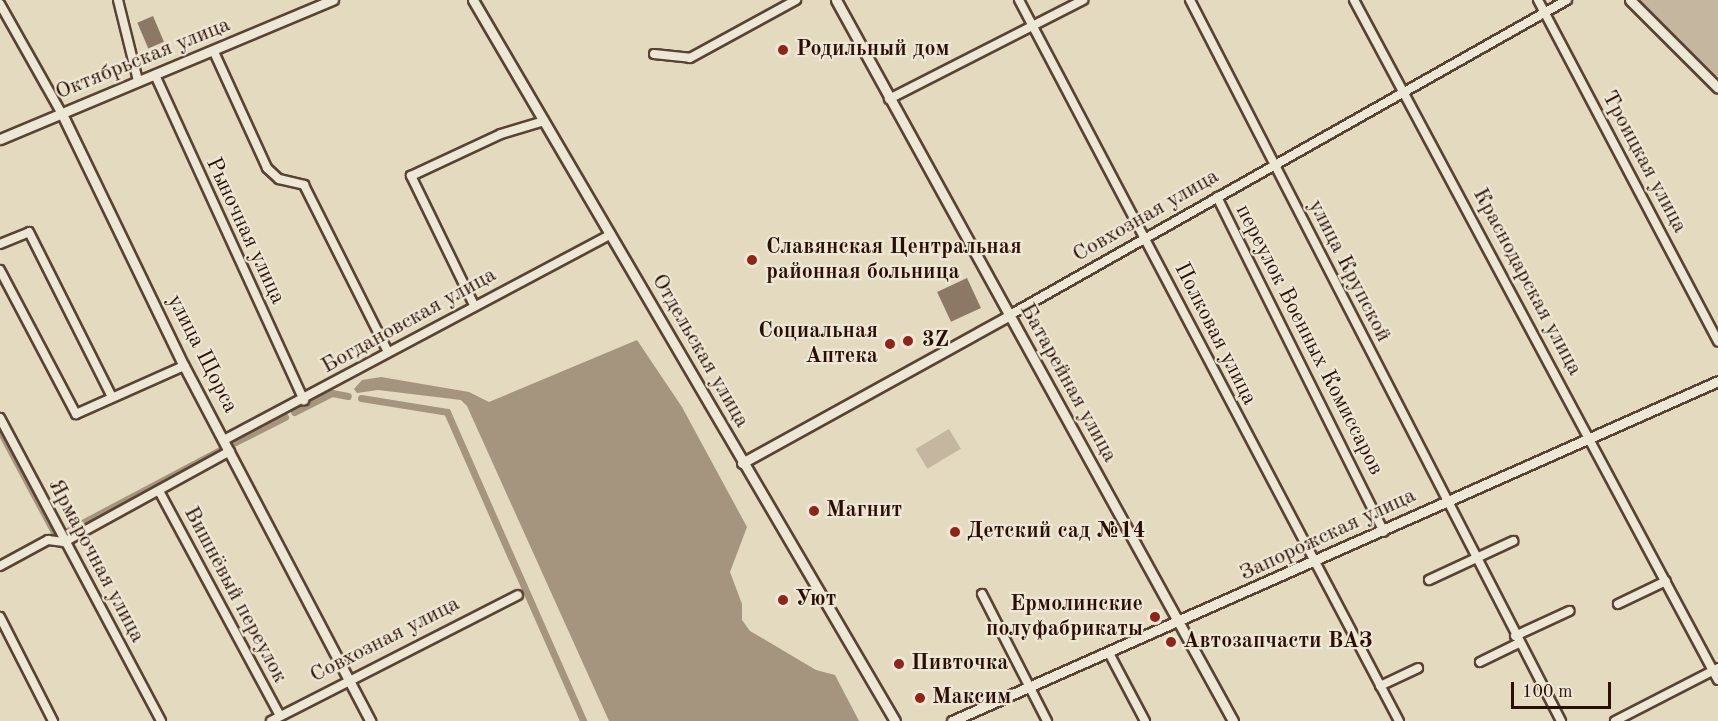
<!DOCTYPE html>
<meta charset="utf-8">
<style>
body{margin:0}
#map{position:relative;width:1718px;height:721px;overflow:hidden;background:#e4dabf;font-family:"Old Standard TT",serif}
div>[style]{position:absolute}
.green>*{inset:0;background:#c5b79f;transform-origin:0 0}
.water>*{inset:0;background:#a5957f}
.canal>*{height:7px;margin:-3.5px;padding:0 3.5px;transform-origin:3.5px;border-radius:3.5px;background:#a5957f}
.building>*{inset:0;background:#8c7965;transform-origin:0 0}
.roads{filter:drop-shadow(2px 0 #5a4233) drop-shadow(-2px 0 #5a4233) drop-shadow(0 2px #5a4233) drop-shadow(0 -2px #5a4233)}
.minor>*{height:8px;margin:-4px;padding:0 4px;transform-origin:4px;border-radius:4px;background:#ede7d5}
.tertiary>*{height:9px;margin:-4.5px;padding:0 4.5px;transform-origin:4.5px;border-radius:4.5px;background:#ede7d5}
.dots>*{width:16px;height:16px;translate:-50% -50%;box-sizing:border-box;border:3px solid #ede7d5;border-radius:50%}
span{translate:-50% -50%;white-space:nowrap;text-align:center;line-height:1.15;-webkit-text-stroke:4.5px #ede7d5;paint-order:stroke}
.poi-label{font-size:22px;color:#2c0f04;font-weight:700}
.left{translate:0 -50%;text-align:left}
.right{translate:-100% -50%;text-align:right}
.street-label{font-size:22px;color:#2c0f04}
.scale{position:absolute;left:1511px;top:682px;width:100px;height:27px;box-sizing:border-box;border:3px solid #2c0f04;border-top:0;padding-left:8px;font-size:18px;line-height:21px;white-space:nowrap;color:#2c0f04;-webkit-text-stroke:4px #ede7d5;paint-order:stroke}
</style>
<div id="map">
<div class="green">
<i style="clip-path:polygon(1639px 0,1718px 0,1718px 77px,1640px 1px)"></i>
<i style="left:949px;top:429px;width:23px;height:39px;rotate:59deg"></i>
</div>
<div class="water">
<i style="clip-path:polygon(637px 340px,682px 407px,747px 527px,730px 572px,742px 604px,742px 620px,750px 631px,816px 670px,835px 675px,859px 721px,609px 721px,467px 406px,461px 400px,378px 390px,357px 393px,354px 389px,362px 380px,381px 377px,469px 392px,489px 402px)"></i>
</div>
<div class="canal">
<i style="left:361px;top:398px;width:87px;rotate:9.2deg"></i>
<i style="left:447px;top:412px;width:338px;rotate:66.2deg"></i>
<i style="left:294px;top:412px;width:42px;rotate:-26.6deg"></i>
<i style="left:332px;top:393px;width:16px;rotate:11deg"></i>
<i style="left:0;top:431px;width:117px;rotate:61.9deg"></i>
<i style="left:235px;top:442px;width:56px;rotate:-26.6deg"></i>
<i style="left:67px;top:531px;width:173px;rotate:-27.9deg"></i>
</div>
<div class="building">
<i style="left:153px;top:16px;width:28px;height:17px;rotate:67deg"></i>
<i style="left:967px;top:278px;width:33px;height:33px;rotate:65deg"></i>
</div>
<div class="roads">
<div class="minor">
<i style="left:118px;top:0;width:83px;rotate:76.1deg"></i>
<i style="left:1019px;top:0;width:815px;rotate:62.21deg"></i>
<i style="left:1190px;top:0;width:811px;rotate:62.77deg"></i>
<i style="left:1354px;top:0;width:771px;rotate:61.84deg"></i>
<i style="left:1538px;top:0;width:386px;rotate:62.2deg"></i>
<i style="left:0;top:4px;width:126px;rotate:60.6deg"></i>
<i style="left:214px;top:52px;width:128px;rotate:65.4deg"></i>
<i style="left:267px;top:168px;width:16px;rotate:43deg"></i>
<i style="left:279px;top:179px;width:26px;rotate:13deg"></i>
<i style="left:304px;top:185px;width:185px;rotate:63.3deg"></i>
<i style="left:654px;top:54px;width:36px;rotate:6deg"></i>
<i style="left:690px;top:58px;width:121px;rotate:-28.7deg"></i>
<i style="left:155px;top:75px;width:358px;rotate:65.4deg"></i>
<i style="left:889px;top:99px;width:218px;rotate:-27deg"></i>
<i style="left:1217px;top:197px;width:374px;rotate:63.5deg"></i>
<i style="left:0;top:244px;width:31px;rotate:-22deg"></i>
<i style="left:29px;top:232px;width:185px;rotate:63.3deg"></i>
<i style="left:0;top:270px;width:163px;rotate:62.2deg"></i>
<i style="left:76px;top:414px;width:118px;rotate:-24deg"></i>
<i style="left:474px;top:305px;width:144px;rotate:-116deg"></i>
<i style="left:411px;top:176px;width:99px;rotate:-25deg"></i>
<i style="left:501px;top:134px;width:45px;rotate:-16.8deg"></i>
<i style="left:1008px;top:316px;width:642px;rotate:-29.48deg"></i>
<i style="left:0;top:418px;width:343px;rotate:62deg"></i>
<i style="left:224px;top:440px;width:438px;rotate:-28deg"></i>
<i style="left:159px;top:491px;width:255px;rotate:61.7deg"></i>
<i style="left:0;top:566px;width:55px;rotate:-28.4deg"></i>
<i style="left:48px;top:540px;width:16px;rotate:7deg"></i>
<i style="left:64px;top:542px;width:189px;rotate:-28.7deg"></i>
<i style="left:1429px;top:580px;width:93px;rotate:-24.9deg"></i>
<i style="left:982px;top:594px;width:143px;rotate:62.9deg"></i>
<i style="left:1618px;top:604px;width:53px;rotate:-25.6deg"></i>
<i style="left:0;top:617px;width:117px;rotate:63deg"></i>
<i style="left:1515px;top:636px;width:60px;rotate:-24.8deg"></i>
<i style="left:1109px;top:653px;width:77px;rotate:62.1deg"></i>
<i style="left:1480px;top:662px;width:43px;rotate:-26deg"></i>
<i style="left:1380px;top:686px;width:42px;rotate:-25.3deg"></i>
<i style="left:271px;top:721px;width:277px;rotate:-27deg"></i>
<i style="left:1615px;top:721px;width:116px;rotate:-27.2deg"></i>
</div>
<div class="tertiary">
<i style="left:473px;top:0;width:835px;rotate:59.66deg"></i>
<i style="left:836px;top:0;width:823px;rotate:61.16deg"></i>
<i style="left:1630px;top:0;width:124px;rotate:45deg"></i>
<i style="left:62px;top:114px;width:280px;rotate:64.2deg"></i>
<i style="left:184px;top:366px;width:401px;rotate:62.3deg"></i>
<i style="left:0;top:139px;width:361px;rotate:-22.7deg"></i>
<i style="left:742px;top:463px;width:304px;rotate:-28.9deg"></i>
<i style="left:952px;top:721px;width:838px;rotate:-23.93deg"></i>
</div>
</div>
<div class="dots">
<i style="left:783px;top:50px;background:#8f2418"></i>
<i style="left:752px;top:260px;background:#8f2418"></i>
<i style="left:908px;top:341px;background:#8f2418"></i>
<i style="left:890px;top:344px;background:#8f2418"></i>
<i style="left:814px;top:511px;background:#8f2418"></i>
<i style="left:955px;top:532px;background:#8f2418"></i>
<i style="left:783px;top:600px;background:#8f2418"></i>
<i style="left:1155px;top:617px;background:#8f2418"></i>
<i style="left:1171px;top:642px;background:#8f2418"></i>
<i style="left:899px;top:664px;background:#8f2418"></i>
<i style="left:920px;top:698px;background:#8f2418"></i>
</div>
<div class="poi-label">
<span class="left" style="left:796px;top:50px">Родильный дом</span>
<span class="left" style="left:766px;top:260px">Славянская Центральная<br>районная больница</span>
<span class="right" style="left:878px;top:344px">Социальная<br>Аптека</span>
<span class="left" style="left:922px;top:341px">3Z</span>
<span class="left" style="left:826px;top:511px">Магнит</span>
<span class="left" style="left:967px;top:532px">Детский сад №14</span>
<span class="left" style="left:795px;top:600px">Уют</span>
<span class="right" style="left:1143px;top:617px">Ермолинские<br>полуфабрикаты</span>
<span class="left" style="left:1183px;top:642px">Автозапчасти ВАЗ</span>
<span class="left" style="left:911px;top:664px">Пивточка</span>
<span class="left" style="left:932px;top:698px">Максим</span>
</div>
<div class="street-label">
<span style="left:143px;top:59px;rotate:-22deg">Октябрьская улица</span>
<span style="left:1644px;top:162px;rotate:62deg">Троицкая улица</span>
<span style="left:1146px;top:216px;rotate:-30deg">Совхозная улица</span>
<span style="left:245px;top:231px;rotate:65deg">Рыночная улица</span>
<span style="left:1349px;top:271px;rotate:63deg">улица Крупской</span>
<span style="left:1527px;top:282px;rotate:62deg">Краснодарская улица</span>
<span style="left:409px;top:321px;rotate:-29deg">Богдановская улица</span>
<span style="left:1215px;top:334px;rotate:63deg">Полковая улица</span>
<span style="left:1309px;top:340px;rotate:63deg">переулок Военных Комиссаров</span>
<span style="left:700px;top:351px;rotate:60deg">Отдельская улица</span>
<span style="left:202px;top:354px;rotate:63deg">улица Щорса</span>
<span style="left:1068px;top:383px;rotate:61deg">Батарейная улица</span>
<span style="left:1328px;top:535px;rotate:-25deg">Запорожская улица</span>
<span style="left:96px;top:561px;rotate:62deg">Ярмарочная улица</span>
<span style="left:235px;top:595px;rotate:62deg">Вишнёвый переулок</span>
<span style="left:385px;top:640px;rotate:-27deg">Совхозная улица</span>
</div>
<div class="scale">100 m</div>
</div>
